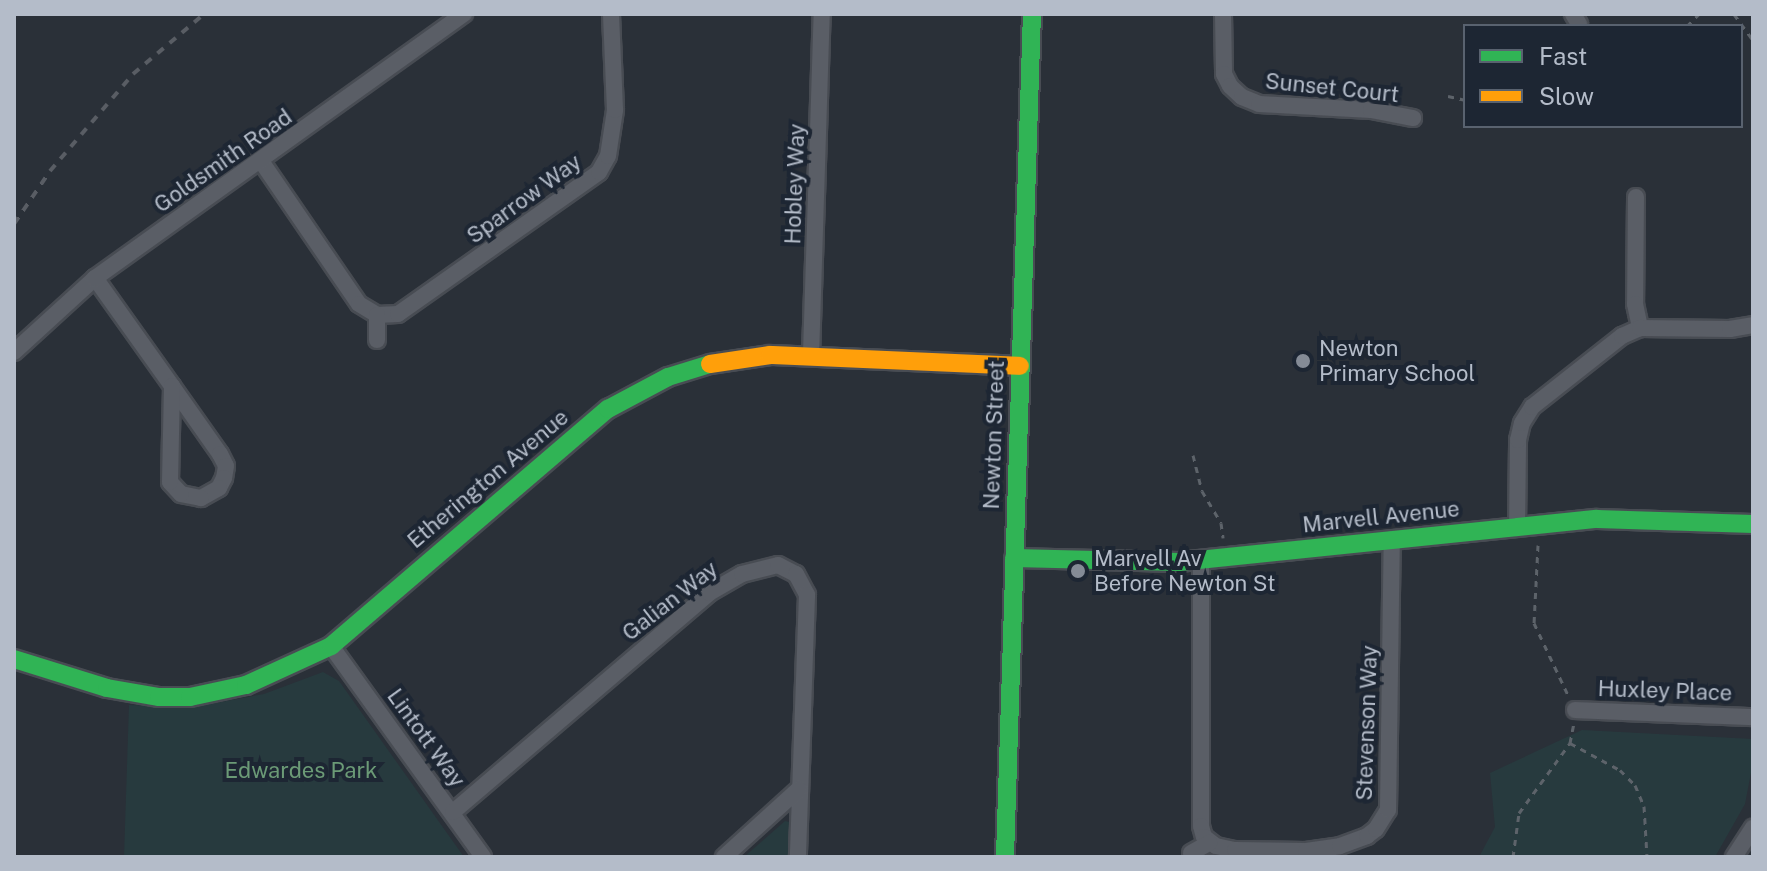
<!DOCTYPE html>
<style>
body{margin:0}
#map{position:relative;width:1767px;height:871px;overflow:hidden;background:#2a3038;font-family:"Public Sans",sans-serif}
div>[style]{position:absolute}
.green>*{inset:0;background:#273a3e}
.path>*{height:3px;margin-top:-1.5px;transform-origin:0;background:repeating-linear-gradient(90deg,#5d636a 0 6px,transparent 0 12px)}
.roads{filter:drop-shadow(2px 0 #484c53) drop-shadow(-2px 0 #484c53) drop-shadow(0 2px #484c53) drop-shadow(0 -2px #484c53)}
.street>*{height:16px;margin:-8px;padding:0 8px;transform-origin:8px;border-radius:8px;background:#5a5e66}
.fast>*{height:18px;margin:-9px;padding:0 9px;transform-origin:9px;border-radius:9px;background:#30b455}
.slow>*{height:18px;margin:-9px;padding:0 9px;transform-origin:9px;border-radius:9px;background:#ff9f0a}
.rail>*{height:4px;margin-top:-2px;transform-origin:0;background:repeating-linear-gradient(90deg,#595d64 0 8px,transparent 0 16px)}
.dots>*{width:22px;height:22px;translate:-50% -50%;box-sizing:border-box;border:4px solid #1d2633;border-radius:50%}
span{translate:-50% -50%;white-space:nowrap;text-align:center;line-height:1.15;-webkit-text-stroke:8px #1d2633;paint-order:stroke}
.street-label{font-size:22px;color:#b4bcc9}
.poi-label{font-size:22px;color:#b4bcc9}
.left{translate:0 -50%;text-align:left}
.park-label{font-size:22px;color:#6b9a76}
.frame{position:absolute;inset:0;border:16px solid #b4bcc9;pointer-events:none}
.legend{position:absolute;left:1463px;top:24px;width:280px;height:104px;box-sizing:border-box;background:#1d2633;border:2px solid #59626f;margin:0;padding:10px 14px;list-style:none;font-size:24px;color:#b4bcc9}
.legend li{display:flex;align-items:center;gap:16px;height:40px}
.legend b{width:40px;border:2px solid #59626f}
</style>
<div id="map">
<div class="green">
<i style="clip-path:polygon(323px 672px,339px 681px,464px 857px,124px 857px,129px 705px,194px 707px,264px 694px)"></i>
<i style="clip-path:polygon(1582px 730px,1753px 739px,1753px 762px,1745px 804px,1715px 857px,1479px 857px,1495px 827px,1490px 773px)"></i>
<i style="clip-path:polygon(785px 821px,794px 823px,792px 857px,744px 857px)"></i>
</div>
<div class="path">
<i style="left:1734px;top:14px;width:32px;rotate:54deg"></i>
<i style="left:1687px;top:26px;width:17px;rotate:-45deg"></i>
<i style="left:1448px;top:96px;width:17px;rotate:13deg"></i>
<i style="left:1193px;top:455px;width:37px;rotate:76deg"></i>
<i style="left:1202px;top:491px;width:37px;rotate:59deg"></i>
<i style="left:1221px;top:523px;width:15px;rotate:82deg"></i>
<i style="left:1538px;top:545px;width:78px;rotate:92.9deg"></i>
<i style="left:1534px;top:623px;width:82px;rotate:64.7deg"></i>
<i style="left:1570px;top:743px;width:57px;rotate:28.4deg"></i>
<i style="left:1620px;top:770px;width:21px;rotate:45deg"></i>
<i style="left:1635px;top:785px;width:23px;rotate:67deg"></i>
<i style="left:1644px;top:806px;width:51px;rotate:86.6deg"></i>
<i style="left:1513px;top:857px;width:44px;rotate:-82.2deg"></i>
<i style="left:1519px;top:813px;width:87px;rotate:-53.9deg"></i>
<i style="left:1570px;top:743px;width:20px;rotate:-79deg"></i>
</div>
<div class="roads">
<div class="street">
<i style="left:1223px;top:14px;width:60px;rotate:89deg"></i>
<i style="left:1224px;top:74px;width:13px;rotate:63deg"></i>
<i style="left:1230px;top:86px;width:16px;rotate:43deg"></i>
<i style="left:1242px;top:97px;width:18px;rotate:22deg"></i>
<i style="left:1259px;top:104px;width:112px;rotate:3.1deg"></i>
<i style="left:1371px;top:110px;width:43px;rotate:10.8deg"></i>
<i style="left:1573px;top:14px;width:12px;rotate:59deg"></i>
<i style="left:261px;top:161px;width:173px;rotate:55.6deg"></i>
<i style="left:359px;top:304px;width:21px;rotate:31deg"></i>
<i style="left:377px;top:315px;width:21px;rotate:-3deg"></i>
<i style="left:398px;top:314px;width:246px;rotate:-35.2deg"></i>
<i style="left:599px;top:172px;width:18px;rotate:-61deg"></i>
<i style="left:608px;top:156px;width:47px;rotate:-81.3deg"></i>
<i style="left:615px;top:110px;width:96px;rotate:-92.4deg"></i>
<i style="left:1636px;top:197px;width:107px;rotate:90.5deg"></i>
<i style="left:1635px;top:304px;width:25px;rotate:78deg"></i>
<i style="left:95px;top:278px;width:133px;rotate:54.5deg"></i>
<i style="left:172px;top:386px;width:83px;rotate:54.8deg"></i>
<i style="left:220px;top:454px;width:13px;rotate:63deg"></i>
<i style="left:226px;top:466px;width:12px;rotate:99deg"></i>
<i style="left:224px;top:478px;width:11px;rotate:117deg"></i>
<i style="left:219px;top:488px;width:21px;rotate:151deg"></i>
<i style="left:201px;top:498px;width:20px;rotate:-169deg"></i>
<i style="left:181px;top:494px;width:16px;rotate:-133deg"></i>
<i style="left:170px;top:482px;width:96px;rotate:-88.8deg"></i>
<i style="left:377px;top:340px;width:25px;rotate:-90deg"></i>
<i style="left:14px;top:352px;width:110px;rotate:-42.4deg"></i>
<i style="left:95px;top:278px;width:454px;rotate:-35.6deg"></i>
<i style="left:811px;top:355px;width:341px;rotate:-88.2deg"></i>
<i style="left:1517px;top:527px;width:87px;rotate:-89.3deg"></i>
<i style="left:1518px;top:440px;width:17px;rotate:-77deg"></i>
<i style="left:1522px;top:423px;width:19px;rotate:-58deg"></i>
<i style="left:1532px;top:407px;width:115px;rotate:-38.3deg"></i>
<i style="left:1622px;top:336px;width:20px;rotate:-24deg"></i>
<i style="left:1640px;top:328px;width:90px;rotate:0.6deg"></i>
<i style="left:1730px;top:329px;width:23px;rotate:-10deg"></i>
<i style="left:1201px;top:560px;width:266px;rotate:90deg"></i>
<i style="left:1201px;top:826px;width:11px;rotate:75deg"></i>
<i style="left:1204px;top:837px;width:15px;rotate:37deg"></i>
<i style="left:1216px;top:846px;width:19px;rotate:12deg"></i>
<i style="left:1235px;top:850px;width:71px;rotate:0.8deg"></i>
<i style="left:1306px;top:851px;width:34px;rotate:-8deg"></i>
<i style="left:1340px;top:846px;width:29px;rotate:-20deg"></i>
<i style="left:1367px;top:836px;width:11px;rotate:-38deg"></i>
<i style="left:1376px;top:829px;width:22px;rotate:-58deg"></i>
<i style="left:1388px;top:810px;width:271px;rotate:-89.2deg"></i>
<i style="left:331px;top:646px;width:260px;rotate:54.2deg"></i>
<i style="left:1575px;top:710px;width:178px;rotate:2.3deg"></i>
<i style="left:453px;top:812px;width:337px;rotate:-40.5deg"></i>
<i style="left:709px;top:593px;width:38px;rotate:-30deg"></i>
<i style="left:742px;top:574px;width:37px;rotate:-14deg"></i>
<i style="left:778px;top:565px;width:20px;rotate:27deg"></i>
<i style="left:796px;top:574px;width:24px;rotate:62deg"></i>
<i style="left:807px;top:595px;width:262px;rotate:92deg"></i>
<i style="left:1191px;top:853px;width:21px;rotate:-29deg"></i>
<i style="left:724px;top:857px;width:101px;rotate:-42.2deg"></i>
<i style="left:1734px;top:857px;width:35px;rotate:-57deg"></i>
</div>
<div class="fast">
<i style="left:1014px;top:558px;width:165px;rotate:1.4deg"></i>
<i style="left:1179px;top:562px;width:420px;rotate:-5.9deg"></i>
<i style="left:1597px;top:519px;width:156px;rotate:1.8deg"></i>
<i style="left:14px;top:659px;width:97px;rotate:17.3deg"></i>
<i style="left:107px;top:688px;width:53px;rotate:9.8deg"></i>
<i style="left:159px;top:697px;width:31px"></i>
<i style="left:190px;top:697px;width:57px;rotate:-12.1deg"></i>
<i style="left:246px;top:685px;width:94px;rotate:-24.6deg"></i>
<i style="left:331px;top:646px;width:365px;rotate:-40.6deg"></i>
<i style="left:608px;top:409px;width:68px;rotate:-28.1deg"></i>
<i style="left:668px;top:377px;width:44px;rotate:-17.2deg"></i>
<i style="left:1005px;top:857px;width:843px;rotate:-88.17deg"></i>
</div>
<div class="slow">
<i style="left:710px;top:364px;width:61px;rotate:-8.5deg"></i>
<i style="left:770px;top:355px;width:250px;rotate:2.5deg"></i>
</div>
</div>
<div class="rail">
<i style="left:14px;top:224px;width:64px;rotate:-55.8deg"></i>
<i style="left:50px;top:171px;width:128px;rotate:-49.4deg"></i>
<i style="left:133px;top:74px;width:93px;rotate:-40.2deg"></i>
</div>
<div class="dots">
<i style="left:1303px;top:361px;background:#848b96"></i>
<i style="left:1078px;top:571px;background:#848b96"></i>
</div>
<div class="street-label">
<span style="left:1332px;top:88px;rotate:6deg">Sunset Court</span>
<span style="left:223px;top:161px;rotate:-35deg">Goldsmith Road</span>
<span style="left:795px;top:184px;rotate:-88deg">Hobley Way</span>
<span style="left:524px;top:199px;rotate:-36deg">Sparrow Way</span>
<span style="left:994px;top:435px;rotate:-88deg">Newton Street</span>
<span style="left:488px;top:479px;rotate:-40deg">Etherington Avenue</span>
<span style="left:1381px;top:517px;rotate:-6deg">Marvell Avenue</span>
<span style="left:670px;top:601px;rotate:-38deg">Galian Way</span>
<span style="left:1665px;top:691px;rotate:2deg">Huxley Place</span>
<span style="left:1367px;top:723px;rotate:-88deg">Stevenson Way</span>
<span style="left:426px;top:738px;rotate:54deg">Lintott Way</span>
</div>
<div class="poi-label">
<span class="left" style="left:1319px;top:361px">Newton<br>Primary School</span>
<span class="left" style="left:1094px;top:571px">Marvell Av<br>Before Newton St</span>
</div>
<div class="park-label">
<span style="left:301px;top:771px">Edwardes Park</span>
</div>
<div class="frame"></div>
<ul class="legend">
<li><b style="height:10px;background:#30b455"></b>Fast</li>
<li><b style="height:10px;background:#ff9f0a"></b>Slow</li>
</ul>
</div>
